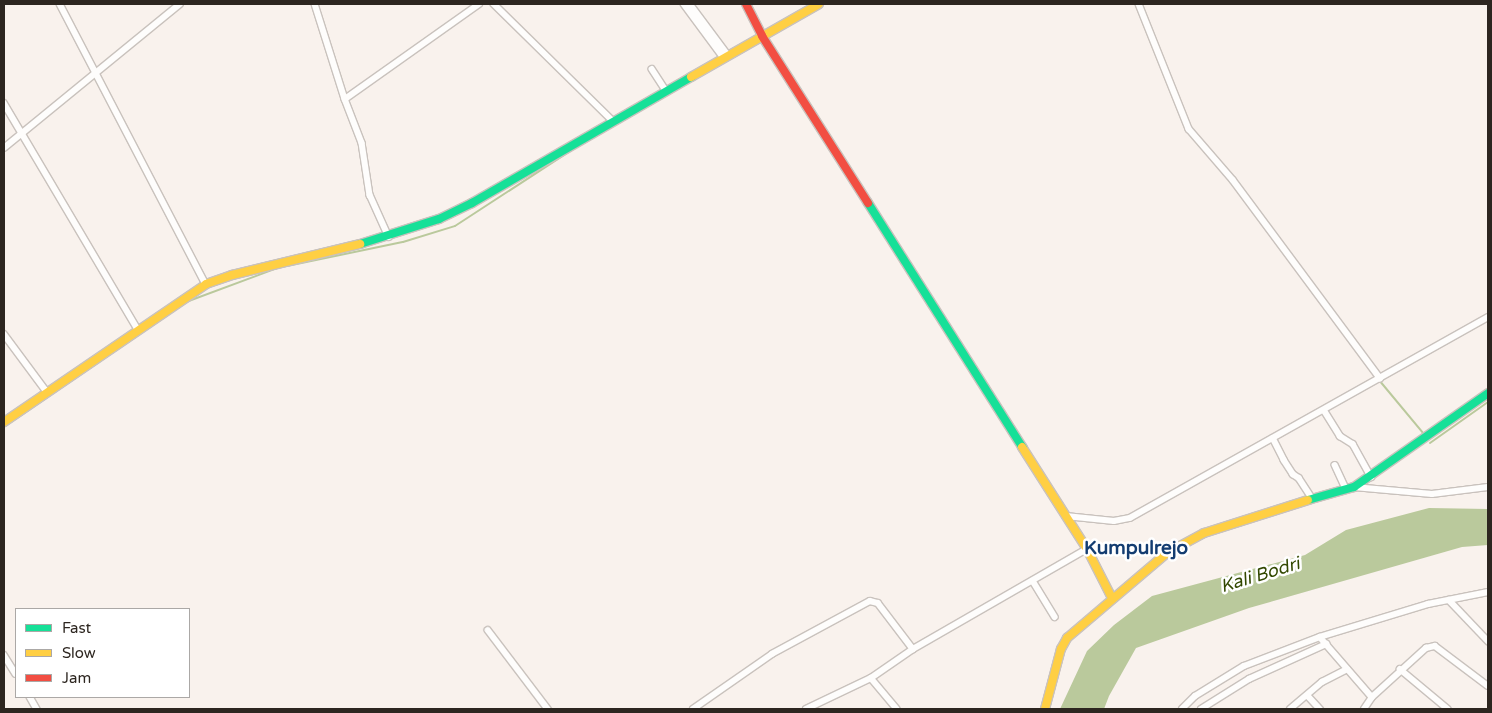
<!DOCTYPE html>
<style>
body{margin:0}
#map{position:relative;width:1492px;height:713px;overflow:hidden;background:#f9f2ed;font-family:"Varela Round",sans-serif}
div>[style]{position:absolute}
.water>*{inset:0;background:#bac99c}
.stream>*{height:2px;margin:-1px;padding:0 1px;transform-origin:1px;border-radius:1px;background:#bac99c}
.roads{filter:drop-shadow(1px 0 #c9c2bd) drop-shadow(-1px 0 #c9c2bd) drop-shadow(0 1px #c9c2bd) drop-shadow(0 -1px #c9c2bd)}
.street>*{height:5.5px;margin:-2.75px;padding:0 2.75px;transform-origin:2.75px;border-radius:2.75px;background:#fefdfc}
.fast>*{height:8px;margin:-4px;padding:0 4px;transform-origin:4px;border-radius:4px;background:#16e098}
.slow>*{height:8px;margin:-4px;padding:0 4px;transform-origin:4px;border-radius:4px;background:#ffcf43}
.jam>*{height:8px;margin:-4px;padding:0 4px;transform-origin:4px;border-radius:4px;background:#f24e42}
span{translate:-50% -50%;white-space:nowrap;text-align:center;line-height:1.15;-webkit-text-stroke:5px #fff;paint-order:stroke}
.water-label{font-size:18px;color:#324800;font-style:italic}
.quarter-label{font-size:19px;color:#143d71;font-weight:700}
.frame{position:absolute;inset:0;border:5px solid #2d2620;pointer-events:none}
.legend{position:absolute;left:15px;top:608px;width:175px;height:90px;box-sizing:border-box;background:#fff;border:1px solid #aba8a6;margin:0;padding:6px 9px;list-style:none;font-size:15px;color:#2d2620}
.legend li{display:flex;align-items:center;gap:10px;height:25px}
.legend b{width:25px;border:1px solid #aba8a6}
</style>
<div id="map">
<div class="water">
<i style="clip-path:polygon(1429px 508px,1488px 509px,1488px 545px,1462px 547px,1249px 608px,1136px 648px,1109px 696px,1104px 709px,1060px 709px,1087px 651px,1114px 625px,1152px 596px,1305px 555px,1346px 530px)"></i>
</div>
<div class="stream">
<i style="left:1136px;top:4px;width:17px;rotate:69deg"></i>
<i style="left:287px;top:266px;width:118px;rotate:-11.7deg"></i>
<i style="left:403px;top:242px;width:54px;rotate:-17.1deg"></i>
<i style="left:455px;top:226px;width:145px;rotate:-33.1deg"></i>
<i style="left:186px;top:302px;width:100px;rotate:-20.4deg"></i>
<i style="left:1379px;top:380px;width:70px;rotate:50.2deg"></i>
<i style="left:4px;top:427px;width:200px;rotate:-34.4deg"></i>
<i style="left:1430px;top:443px;width:71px;rotate:-35.3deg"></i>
</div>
<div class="roads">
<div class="street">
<i style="left:60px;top:4px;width:316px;rotate:62.5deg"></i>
<i style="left:315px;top:4px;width:100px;rotate:72.5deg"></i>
<i style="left:345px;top:99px;width:47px;rotate:68.9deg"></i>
<i style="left:362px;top:143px;width:53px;rotate:81.3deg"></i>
<i style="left:370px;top:195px;width:46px;rotate:65.7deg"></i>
<i style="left:494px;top:4px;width:167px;rotate:44.5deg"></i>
<i style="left:684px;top:4px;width:67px;rotate:53.5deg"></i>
<i style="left:690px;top:4px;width:64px;rotate:53.3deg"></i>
<i style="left:1139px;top:4px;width:135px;rotate:68.2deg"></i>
<i style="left:1189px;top:129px;width:67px;rotate:49.2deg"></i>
<i style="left:1233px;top:180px;width:247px;rotate:53.4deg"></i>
<i style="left:652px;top:69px;width:27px;rotate:57deg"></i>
<i style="left:345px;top:99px;width:164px;rotate:-35.3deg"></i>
<i style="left:4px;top:103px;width:264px;rotate:59.4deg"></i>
<i style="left:4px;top:148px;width:227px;rotate:-39.3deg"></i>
<i style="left:4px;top:334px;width:72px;rotate:53.4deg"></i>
<i style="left:1324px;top:410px;width:31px;rotate:58deg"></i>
<i style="left:1340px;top:436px;width:15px;rotate:32deg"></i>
<i style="left:1353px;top:444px;width:38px;rotate:61deg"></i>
<i style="left:1273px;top:438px;width:25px;rotate:63deg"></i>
<i style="left:1284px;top:460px;width:17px;rotate:57deg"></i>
<i style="left:1293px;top:474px;width:7px;rotate:34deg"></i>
<i style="left:1299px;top:478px;width:24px;rotate:57deg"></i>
<i style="left:1335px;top:465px;width:26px;rotate:65deg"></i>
<i style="left:1354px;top:487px;width:78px;rotate:5.1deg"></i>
<i style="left:1432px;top:494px;width:56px;rotate:-7.1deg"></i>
<i style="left:1066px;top:516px;width:48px;rotate:5.9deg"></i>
<i style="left:1114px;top:521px;width:16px;rotate:-11deg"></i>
<i style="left:1130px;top:518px;width:411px;rotate:-29.3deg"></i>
<i style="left:1033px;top:581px;width:42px;rotate:58.6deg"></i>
<i style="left:1449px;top:600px;width:57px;rotate:46.4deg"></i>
<i style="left:488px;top:630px;width:99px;rotate:52.8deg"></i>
<i style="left:1320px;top:637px;width:79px;rotate:49.1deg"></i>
<i style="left:1372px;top:697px;width:73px;rotate:-42.2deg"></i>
<i style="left:1426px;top:648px;width:9px;rotate:-13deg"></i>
<i style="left:1435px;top:646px;width:66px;rotate:37deg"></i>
<i style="left:4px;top:655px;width:22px;rotate:58deg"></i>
<i style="left:1400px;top:669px;width:62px;rotate:39.8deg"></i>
<i style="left:871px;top:678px;width:40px;rotate:50deg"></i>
<i style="left:1308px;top:696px;width:18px;rotate:47deg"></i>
<i style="left:30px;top:697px;width:14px;rotate:60deg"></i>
<i style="left:693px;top:709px;width:96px;rotate:-34.8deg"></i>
<i style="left:772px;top:654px;width:111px;rotate:-28.4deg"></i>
<i style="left:870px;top:601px;width:8px;rotate:14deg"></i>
<i style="left:878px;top:603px;width:58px;rotate:52.7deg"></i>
<i style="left:806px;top:709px;width:72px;rotate:-25.5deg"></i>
<i style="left:871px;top:678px;width:51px;rotate:-34.6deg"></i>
<i style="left:913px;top:649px;width:201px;rotate:-29.9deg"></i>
<i style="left:1182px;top:709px;width:18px;rotate:-45deg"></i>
<i style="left:1195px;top:696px;width:57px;rotate:-31.5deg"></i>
<i style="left:1244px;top:666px;width:81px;rotate:-20.9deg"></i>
<i style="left:1320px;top:637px;width:113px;rotate:-17deg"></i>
<i style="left:1428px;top:604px;width:61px;rotate:-11.3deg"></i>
<i style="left:1201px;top:709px;width:57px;rotate:-32deg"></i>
<i style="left:1249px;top:679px;width:85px;rotate:-24.4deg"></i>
<i style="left:1290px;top:709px;width:42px;rotate:-40.2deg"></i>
<i style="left:1322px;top:682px;width:28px;rotate:-27deg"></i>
<i style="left:1364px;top:709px;width:14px;rotate:-56deg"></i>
</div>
<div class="fast">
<i style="left:868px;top:203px;width:289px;rotate:57.7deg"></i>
<i style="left:360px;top:244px;width:83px;rotate:-17.6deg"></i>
<i style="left:439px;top:219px;width:37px;rotate:-26deg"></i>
<i style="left:472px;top:203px;width:253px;rotate:-29.9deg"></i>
<i style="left:1308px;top:500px;width:48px;rotate:-15.8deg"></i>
<i style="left:1354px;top:487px;width:164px;rotate:-35deg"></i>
</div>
<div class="slow">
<i style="left:691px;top:77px;width:147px;rotate:-29.7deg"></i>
<i style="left:4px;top:422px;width:245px;rotate:-34.3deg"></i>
<i style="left:206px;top:284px;width:28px;rotate:-19deg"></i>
<i style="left:232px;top:275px;width:132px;rotate:-13.6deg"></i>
<i style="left:1022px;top:447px;width:121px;rotate:57.5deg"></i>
<i style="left:1087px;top:549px;width:55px;rotate:63deg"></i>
<i style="left:1045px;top:709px;width:62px;rotate:-75.1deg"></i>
<i style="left:1061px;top:649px;width:13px;rotate:-61deg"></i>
<i style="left:1067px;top:638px;width:131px;rotate:-40.4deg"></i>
<i style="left:1167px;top:553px;width:42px;rotate:-28.4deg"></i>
<i style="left:1204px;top:533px;width:109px;rotate:-17.6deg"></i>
</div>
<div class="jam">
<i style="left:746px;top:4px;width:36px;rotate:63deg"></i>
<i style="left:762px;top:36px;width:198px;rotate:57.6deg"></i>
</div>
</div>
<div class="water-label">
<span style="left:1260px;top:575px;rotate:-17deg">Kali Bodri</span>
</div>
<div class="quarter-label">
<span style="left:1136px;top:549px">Kumpulrejo</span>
</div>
<div class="frame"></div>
<ul class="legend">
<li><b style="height:6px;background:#16e098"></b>Fast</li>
<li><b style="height:6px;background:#ffcf43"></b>Slow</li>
<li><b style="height:6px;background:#f24e42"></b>Jam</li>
</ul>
</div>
